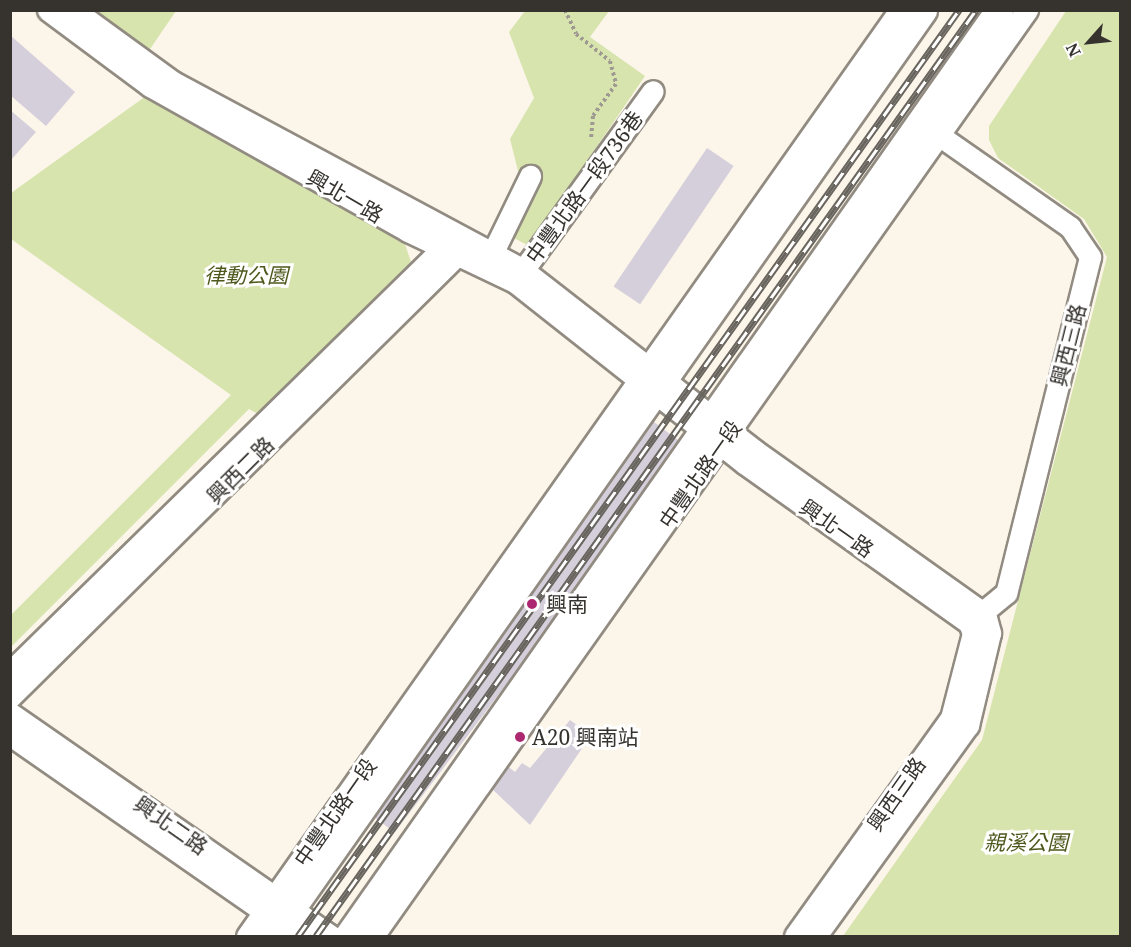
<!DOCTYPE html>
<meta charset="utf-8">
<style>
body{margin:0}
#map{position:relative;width:1131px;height:947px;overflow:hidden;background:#fcf5ea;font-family:"Noto Serif","Noto Sans TC",serif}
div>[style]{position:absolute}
.green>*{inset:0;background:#d8e4ae}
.building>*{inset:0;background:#d5cfdb;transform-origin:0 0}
.path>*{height:4px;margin-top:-2px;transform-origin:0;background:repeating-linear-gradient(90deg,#9e9991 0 3px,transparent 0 6px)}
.roads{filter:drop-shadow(2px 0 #918b81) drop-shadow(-2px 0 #918b81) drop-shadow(0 2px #918b81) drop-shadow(0 -2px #918b81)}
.minor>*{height:21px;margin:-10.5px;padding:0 10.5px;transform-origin:10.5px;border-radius:10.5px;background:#fff}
.major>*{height:27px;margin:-13.5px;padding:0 13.5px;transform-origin:13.5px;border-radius:13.5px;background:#fff}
.rail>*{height:7px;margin-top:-3.5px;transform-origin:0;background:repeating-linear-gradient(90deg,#fff 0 14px,#68645e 0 28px);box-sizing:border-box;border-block:2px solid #68645e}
.dots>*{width:16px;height:16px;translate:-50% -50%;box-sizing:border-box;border:3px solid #fff;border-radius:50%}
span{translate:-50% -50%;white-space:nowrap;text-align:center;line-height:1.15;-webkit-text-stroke:6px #fff;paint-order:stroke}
.street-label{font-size:21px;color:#36332f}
.park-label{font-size:21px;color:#4f581c;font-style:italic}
.poi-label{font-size:21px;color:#36332f}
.left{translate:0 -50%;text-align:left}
.frame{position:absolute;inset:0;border:12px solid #36332f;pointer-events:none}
.north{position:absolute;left:1059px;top:12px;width:60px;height:60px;-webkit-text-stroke:4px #fff;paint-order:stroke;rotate:243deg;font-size:16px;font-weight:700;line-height:24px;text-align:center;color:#36332f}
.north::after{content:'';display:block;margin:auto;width:21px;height:27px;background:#36332f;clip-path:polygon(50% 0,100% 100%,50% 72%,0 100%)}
</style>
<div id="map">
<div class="green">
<i style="clip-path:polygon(91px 11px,176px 11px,148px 52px)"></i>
<i style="clip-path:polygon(525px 11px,609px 11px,590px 37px,645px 76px,529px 246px,512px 237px,521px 183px,510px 139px,534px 98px,509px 32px)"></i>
<i style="clip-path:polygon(1066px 11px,1120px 11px,1120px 936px,843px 936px,982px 740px,1107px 257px,1084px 219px,998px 158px,989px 140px,989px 126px)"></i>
<i style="clip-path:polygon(146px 96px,404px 241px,411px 262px,258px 414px,249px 409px,11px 647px,11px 615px,231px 395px,11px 239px,11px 193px)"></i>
</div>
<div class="building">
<i style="clip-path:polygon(10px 35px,75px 92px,46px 126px,10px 95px)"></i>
<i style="clip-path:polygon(10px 110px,36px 132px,10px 161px)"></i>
<i style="left:707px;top:148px;width:32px;height:167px;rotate:34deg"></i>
<i style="left:654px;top:422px;width:40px;height:484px;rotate:37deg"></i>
<i style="clip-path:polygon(570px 720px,591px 735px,530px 825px,490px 787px,506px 765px,515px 772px,522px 763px,530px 768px)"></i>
</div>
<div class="path">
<i style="left:565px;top:10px;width:26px;rotate:65deg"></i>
<i style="left:576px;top:34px;width:43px;rotate:38.5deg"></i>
<i style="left:610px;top:61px;width:24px;rotate:75deg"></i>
<i style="left:616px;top:84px;width:39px;rotate:126deg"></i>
<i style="left:593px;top:116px;width:24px;rotate:95deg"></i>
</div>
<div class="roads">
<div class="minor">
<i style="left:48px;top:10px;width:127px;rotate:36.7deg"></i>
<i style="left:150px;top:86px;width:296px;rotate:29.3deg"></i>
<i style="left:408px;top:231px;width:119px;rotate:25.5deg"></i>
<i style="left:515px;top:282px;width:292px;rotate:38.3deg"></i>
<i style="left:744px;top:463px;width:276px;rotate:35.4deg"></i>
<i style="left:969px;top:623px;width:11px;rotate:68deg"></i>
<i style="left:973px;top:633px;width:88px;rotate:104.5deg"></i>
<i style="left:951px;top:718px;width:268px;rotate:125.6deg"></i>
<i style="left:74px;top:10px;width:122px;rotate:36deg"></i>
<i style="left:173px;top:82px;width:397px;rotate:28.2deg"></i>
<i style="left:523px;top:270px;width:293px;rotate:37.9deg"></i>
<i style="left:754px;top:450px;width:283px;rotate:35.4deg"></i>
<i style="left:985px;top:614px;width:20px;rotate:75deg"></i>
<i style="left:990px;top:633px;width:95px;rotate:103.4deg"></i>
<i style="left:968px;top:725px;width:260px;rotate:125.8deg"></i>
<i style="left:940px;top:136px;width:159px;rotate:35deg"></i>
<i style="left:1070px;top:227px;width:36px;rotate:56deg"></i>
<i style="left:1090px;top:257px;width:346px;rotate:104deg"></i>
<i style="left:1006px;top:593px;width:44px;rotate:140.5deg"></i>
<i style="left:492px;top:254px;width:87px;rotate:-64deg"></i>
<i style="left:516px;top:280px;width:233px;rotate:-54.1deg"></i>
<i style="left:10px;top:672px;width:616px;rotate:-44.41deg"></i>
<i style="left:10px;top:697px;width:629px;rotate:-44.68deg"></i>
<i style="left:457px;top:255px;width:13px;rotate:-86deg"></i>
<i style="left:10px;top:713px;width:391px;rotate:34.8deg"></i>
<i style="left:10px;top:735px;width:352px;rotate:34.8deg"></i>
<i style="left:247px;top:936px;width:1133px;rotate:-54.81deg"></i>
<i style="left:373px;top:936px;width:1134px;rotate:-54.77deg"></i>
</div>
<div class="major">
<i style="left:272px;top:936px;width:1132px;rotate:-54.89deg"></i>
<i style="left:348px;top:936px;width:1132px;rotate:-54.89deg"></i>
</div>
</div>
<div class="rail">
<i style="left:298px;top:936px;width:1138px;rotate:-54.48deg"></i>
<i style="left:316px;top:936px;width:1137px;rotate:-54.52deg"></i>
</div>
<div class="dots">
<i style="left:532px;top:604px;background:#ac2871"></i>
<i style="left:520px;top:737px;background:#ac2871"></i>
</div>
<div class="street-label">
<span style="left:584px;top:187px;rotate:-54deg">中豐北路一段736巷</span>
<span style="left:345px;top:196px;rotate:30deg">興北一路</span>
<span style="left:1068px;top:345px;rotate:-76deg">興西三路</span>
<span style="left:240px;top:470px;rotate:-45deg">興西二路</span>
<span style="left:700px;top:474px;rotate:-55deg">中豐北路一段</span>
<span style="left:837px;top:528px;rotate:35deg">興北一路</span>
<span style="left:896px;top:794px;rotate:-55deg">興西三路</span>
<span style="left:335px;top:812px;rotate:-55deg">中豐北路一段</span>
<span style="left:171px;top:825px;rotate:35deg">興北二路</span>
</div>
<div class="park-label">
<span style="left:246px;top:275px">律動公園</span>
<span style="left:1026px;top:842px">親溪公園</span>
</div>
<div class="poi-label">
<span class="left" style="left:546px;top:604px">興南</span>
<span class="left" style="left:532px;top:737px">A20 興南站</span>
</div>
<div class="frame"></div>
<div class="north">N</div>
</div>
